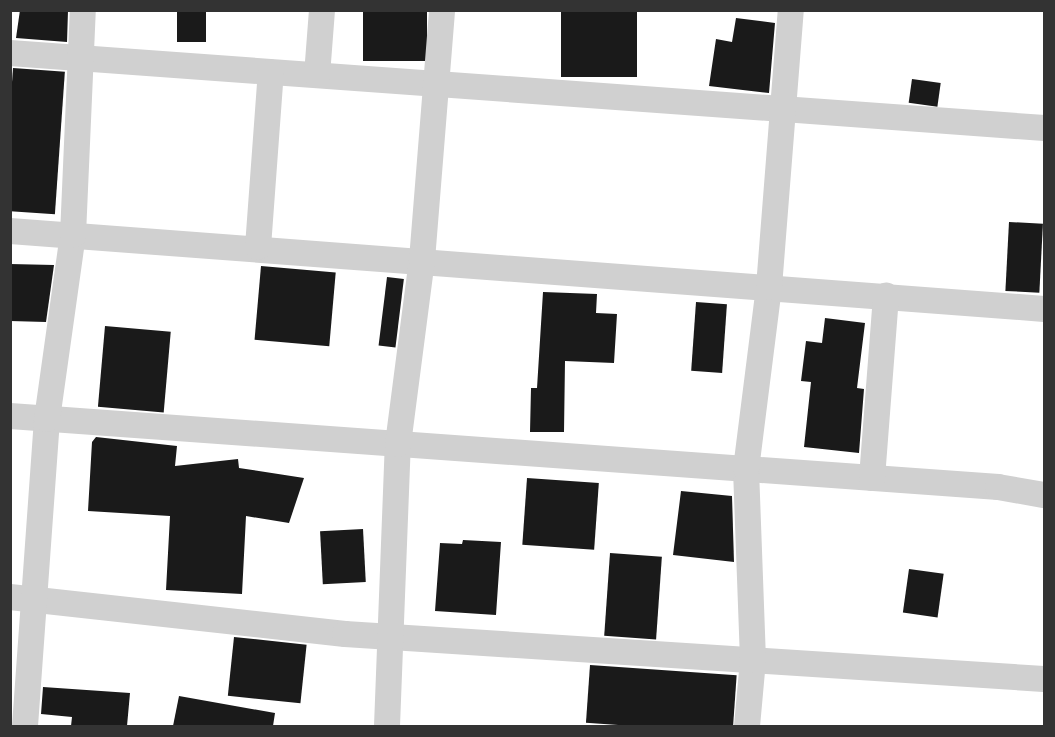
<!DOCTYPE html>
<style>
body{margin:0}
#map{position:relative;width:1055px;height:737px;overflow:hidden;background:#fff;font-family:"Alegreya Sans",sans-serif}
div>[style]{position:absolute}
.building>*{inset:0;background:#1a1a1a;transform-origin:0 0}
.street>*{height:26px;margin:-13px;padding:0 13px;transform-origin:13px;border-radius:13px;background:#d0d0d0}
span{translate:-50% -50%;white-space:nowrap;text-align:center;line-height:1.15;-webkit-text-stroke:6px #fff;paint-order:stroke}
.frame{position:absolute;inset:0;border:12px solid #333;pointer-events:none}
</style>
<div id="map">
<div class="building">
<i style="clip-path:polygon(20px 10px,68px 10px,67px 42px,16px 38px)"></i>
<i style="left:177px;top:10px;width:29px;height:32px"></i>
<i style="left:363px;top:10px;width:64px;height:51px"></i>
<i style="left:561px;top:10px;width:76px;height:67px"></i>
<i style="clip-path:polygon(736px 18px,775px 23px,769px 93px,709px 86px,716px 39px,732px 42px)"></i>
<i style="left:13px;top:68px;width:52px;height:143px;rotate:4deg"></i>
<i style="left:912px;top:79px;width:29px;height:24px;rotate:8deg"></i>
<i style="left:1009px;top:222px;width:34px;height:69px;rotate:3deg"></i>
<i style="clip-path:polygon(10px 264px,54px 265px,46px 322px,10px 321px)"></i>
<i style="left:261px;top:266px;width:75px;height:74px;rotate:5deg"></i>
<i style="left:387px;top:277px;width:17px;height:69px;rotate:7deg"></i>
<i style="clip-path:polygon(543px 292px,597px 294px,596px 313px,617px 314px,614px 363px,565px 361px,564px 432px,530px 432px,531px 388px,537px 388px)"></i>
<i style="left:696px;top:302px;width:31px;height:69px;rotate:4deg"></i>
<i style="clip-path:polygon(825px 318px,865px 323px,857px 388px,864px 389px,859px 453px,804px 447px,811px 382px,801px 381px,806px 341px,822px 343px)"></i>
<i style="left:105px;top:326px;width:66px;height:81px;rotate:5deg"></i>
<i style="clip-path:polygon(96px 437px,177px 446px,175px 466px,238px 459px,239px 468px,304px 478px,289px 523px,246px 516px,242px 594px,166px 590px,170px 516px,88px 511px,92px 442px)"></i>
<i style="left:527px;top:478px;width:72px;height:67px;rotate:4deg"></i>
<i style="clip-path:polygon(681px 491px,732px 496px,734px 562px,673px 555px)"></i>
<i style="left:363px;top:529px;width:53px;height:43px;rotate:87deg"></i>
<i style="clip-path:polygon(463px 540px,501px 542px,496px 615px,435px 611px,440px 543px,462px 544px)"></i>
<i style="left:610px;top:553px;width:52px;height:83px;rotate:4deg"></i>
<i style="left:909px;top:569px;width:35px;height:44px;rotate:8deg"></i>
<i style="left:234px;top:637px;width:73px;height:59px;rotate:6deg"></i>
<i style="left:590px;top:665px;width:147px;height:58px;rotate:4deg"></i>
<i style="clip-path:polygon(43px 687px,130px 693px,127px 726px,71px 726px,72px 717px,41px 714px)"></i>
<i style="clip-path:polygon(179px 696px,275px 713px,273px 726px,173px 726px)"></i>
</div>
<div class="street">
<i style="left:10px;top:53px;width:1037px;rotate:4.15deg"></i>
<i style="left:317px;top:75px;width:65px;rotate:-85.6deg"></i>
<i style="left:10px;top:231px;width:1037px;rotate:4.31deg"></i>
<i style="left:258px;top:247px;width:175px;rotate:-85.8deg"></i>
<i style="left:10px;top:416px;width:991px;rotate:4.11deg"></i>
<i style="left:998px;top:487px;width:47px;rotate:9.9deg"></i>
<i style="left:872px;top:478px;width:183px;rotate:-85.6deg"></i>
<i style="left:10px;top:597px;width:337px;rotate:6.3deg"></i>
<i style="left:345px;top:634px;width:700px;rotate:3.68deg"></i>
<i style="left:25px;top:726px;width:308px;rotate:-85.9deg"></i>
<i style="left:47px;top:419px;width:186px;rotate:-82deg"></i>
<i style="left:73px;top:235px;width:225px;rotate:-87.5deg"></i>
<i style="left:387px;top:726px;width:282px;rotate:-87.8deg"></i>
<i style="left:398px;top:444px;width:186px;rotate:-82.6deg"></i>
<i style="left:422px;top:260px;width:251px;rotate:-85.4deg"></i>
<i style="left:747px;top:726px;width:66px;rotate:-84.8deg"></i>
<i style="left:753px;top:660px;width:191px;rotate:-92.1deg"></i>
<i style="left:746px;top:469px;width:183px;rotate:-82.8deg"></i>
<i style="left:769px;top:287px;width:278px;rotate:-85.5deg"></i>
</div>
<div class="frame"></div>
</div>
